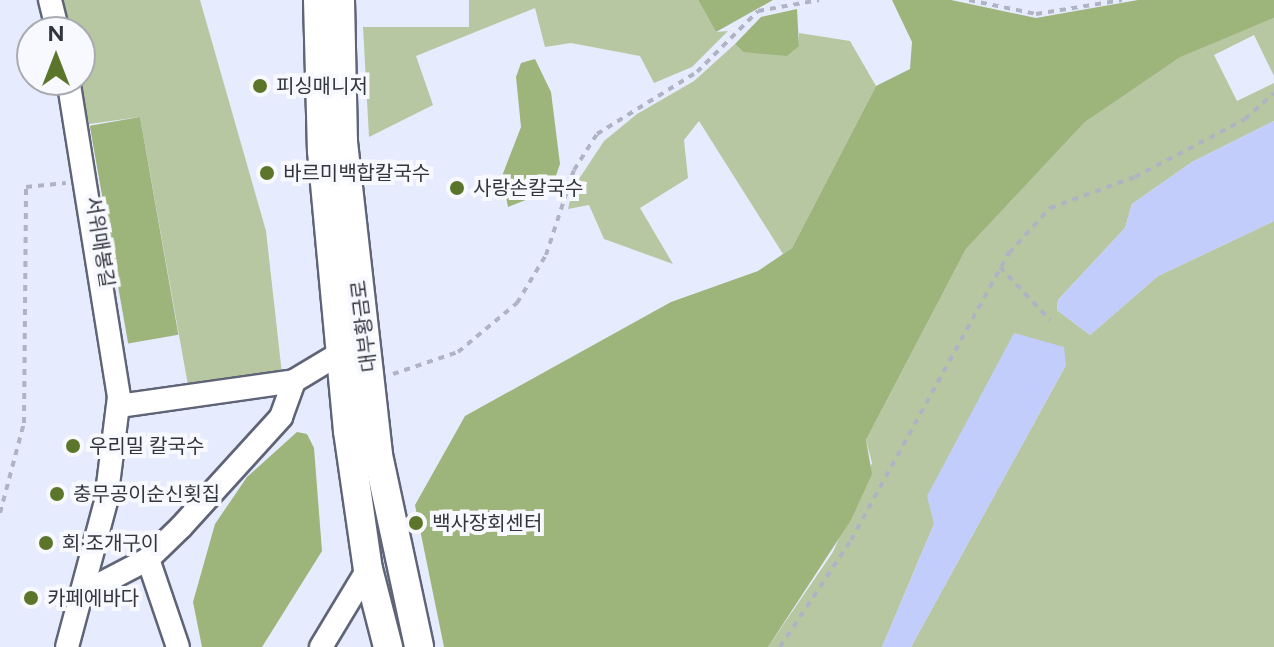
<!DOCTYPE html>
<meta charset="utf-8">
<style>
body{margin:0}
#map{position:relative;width:1274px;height:647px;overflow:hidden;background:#e7ebfe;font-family:Figtree,"Noto Sans KR",sans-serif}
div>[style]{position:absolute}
.green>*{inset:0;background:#b7c7a1}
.forest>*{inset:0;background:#9db47b;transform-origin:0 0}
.water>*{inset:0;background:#c2cdfb}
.path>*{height:4px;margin-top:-2px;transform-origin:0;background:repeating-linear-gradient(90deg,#b0b3c3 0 6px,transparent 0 12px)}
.roads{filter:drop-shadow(2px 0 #5f6477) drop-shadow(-2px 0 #5f6477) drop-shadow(0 2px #5f6477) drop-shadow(0 -2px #5f6477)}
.minor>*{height:22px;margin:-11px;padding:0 11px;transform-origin:11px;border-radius:11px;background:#fff}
.major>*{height:28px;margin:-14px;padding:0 14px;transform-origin:14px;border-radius:14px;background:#fff}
.dots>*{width:22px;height:22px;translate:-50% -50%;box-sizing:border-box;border:4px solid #f8f9fe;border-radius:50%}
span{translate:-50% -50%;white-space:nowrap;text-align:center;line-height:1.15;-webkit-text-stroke:8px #f8f9fe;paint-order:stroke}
.poi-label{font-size:20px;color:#33353e}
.left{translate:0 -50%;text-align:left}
.street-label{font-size:20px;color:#33353e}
.north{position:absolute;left:16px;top:16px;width:80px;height:80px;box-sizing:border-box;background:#f8f9fe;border:2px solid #a9abb1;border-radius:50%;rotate:0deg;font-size:22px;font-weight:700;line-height:32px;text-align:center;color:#33353e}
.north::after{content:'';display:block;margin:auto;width:28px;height:36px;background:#5b762a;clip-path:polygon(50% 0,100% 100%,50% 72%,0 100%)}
</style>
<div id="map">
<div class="green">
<i style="clip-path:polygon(59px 0,200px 0,266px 231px,282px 374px,189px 391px,140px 117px,89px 124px,78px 80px,80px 32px,67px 32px)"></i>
<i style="clip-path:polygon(469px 0,698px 0,716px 32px,728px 31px,692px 67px,654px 83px,640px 56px,571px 43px,545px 47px,535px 8px,416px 56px,433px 105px,369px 137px,363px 27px,469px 27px)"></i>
<i style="clip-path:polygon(1274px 18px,1274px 76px,1254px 35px,1214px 55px,1237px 101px,1274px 83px,1274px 121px,1192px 162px,1132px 204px,1125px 228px,1058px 300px,1057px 310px,1090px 335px,1158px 276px,1274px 221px,1274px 647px,911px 647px,1066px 365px,934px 524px,882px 647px,768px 647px,833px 552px,872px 463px,866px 440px,966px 249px,1085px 122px,1180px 56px)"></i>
<i style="clip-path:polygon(799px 33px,850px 41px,876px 86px,792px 248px,783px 254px,699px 121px,684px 140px,688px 178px,640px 208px,673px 264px,604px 239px,589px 205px,568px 209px,573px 188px,604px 141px,637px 114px,694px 81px,735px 44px,743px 52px,799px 46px)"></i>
</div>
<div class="forest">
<i style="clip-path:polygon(698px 0,773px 0,716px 32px)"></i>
<i style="clip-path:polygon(892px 0,951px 0,1036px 18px,1138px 0,1274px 0,1274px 18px,1180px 57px,1085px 122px,966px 249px,866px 440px,872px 474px,851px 520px,768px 647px,444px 647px,415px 505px,465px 416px,671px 302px,758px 271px,792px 248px,876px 86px,910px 69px,912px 42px)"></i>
<i style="clip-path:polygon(797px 9px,799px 46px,787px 56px,743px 52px,735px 44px,761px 17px)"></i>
<i style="clip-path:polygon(535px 59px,551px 92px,560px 164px,551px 190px,508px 207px,502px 176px,521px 127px,516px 77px,521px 63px)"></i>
<i style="left:140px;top:117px;width:221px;height:51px;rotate:80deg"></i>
<i style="clip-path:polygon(297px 432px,307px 434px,314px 448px,322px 551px,262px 647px,202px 647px,193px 602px,215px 524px,247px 477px)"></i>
</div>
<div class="water">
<i style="clip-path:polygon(1274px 121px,1274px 221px,1158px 276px,1090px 335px,1057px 310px,1058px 300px,1125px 228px,1132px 204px,1192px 162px)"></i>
<i style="clip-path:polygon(1014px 333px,1064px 347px,1066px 365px,911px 647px,882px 647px,934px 524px,927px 496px)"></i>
</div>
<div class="path">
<i style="left:969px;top:0;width:68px;rotate:11.8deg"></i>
<i style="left:1036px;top:14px;width:87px;rotate:-9.2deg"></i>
<i style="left:1000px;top:267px;width:73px;rotate:46.7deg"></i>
<i style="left:393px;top:374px;width:69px;rotate:-18.7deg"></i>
<i style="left:458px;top:352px;width:77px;rotate:-39.7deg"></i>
<i style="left:517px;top:303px;width:56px;rotate:-58.9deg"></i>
<i style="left:546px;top:255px;width:89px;rotate:-71.8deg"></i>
<i style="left:574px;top:170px;width:43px;rotate:-57.4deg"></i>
<i style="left:597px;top:134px;width:118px;rotate:-31.8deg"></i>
<i style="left:697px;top:72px;width:86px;rotate:-45deg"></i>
<i style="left:758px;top:11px;width:62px;rotate:-10.2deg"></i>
<i style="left:0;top:513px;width:93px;rotate:-75.1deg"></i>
<i style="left:24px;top:423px;width:236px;rotate:-89.5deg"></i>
<i style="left:26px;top:187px;width:40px;rotate:-5.7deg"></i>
<i style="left:780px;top:647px;width:128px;rotate:-56.4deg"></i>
<i style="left:851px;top:540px;width:328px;rotate:-61.2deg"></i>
<i style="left:1009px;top:253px;width:61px;rotate:-47.7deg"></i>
<i style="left:1050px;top:208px;width:90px;rotate:-20deg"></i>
<i style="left:1135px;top:177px;width:124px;rotate:-27.8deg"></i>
<i style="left:1245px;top:119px;width:39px;rotate:-42deg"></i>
</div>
<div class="roads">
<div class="minor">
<i style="left:50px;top:0;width:33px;rotate:76deg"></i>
<i style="left:119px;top:406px;width:177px;rotate:-8.1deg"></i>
<i style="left:294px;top:381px;width:56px;rotate:-31.1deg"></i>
<i style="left:148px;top:559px;width:93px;rotate:71.2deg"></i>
<i style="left:83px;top:593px;width:73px;rotate:-27.6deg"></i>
<i style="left:148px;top:559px;width:46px;rotate:-44.1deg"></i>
<i style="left:181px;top:527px;width:149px;rotate:-47.7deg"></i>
<i style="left:281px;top:417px;width:38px;rotate:-70deg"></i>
<i style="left:67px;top:647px;width:151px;rotate:-75deg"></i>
<i style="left:106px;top:501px;width:105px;rotate:-82.9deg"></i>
<i style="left:119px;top:397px;width:321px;rotate:-99.1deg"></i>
<i style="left:321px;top:647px;width:91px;rotate:-58.9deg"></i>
</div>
<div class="major">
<i style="left:318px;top:0;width:151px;rotate:88.5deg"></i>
<i style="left:322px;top:151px;width:281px;rotate:84.7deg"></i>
<i style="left:348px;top:431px;width:139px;rotate:81.8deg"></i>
<i style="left:368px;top:569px;width:81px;rotate:75.6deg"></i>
<i style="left:340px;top:0;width:142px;rotate:88.8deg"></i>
<i style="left:343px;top:142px;width:315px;rotate:83.6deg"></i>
<i style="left:378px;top:455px;width:196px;rotate:77.9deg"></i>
</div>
</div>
<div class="dots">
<i style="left:260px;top:86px;background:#5b762a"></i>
<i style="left:267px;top:173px;background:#5b762a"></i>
<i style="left:457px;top:188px;background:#5b762a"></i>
<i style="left:73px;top:446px;background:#5b762a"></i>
<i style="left:57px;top:494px;background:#5b762a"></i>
<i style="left:416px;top:523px;background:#5b762a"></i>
<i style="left:46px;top:543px;background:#5b762a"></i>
<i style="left:31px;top:598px;background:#5b762a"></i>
</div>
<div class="poi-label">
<span class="left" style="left:276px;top:86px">피싱매니저</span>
<span class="left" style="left:283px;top:173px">바르미백합칼국수</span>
<span class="left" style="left:473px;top:188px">사랑손칼국수</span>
<span class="left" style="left:89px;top:446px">우리밀 칼국수</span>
<span class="left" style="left:73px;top:494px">충무공이순신횟집</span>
<span class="left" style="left:432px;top:523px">백사장회센터</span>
<span class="left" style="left:62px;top:543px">회·조개구이</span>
<span class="left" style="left:47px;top:598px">카페에바다</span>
</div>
<div class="street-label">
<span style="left:100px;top:242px;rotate:81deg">서위매봉길</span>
<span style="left:364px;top:326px;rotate:-97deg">대부황금로</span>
</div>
<div class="north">N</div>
</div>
